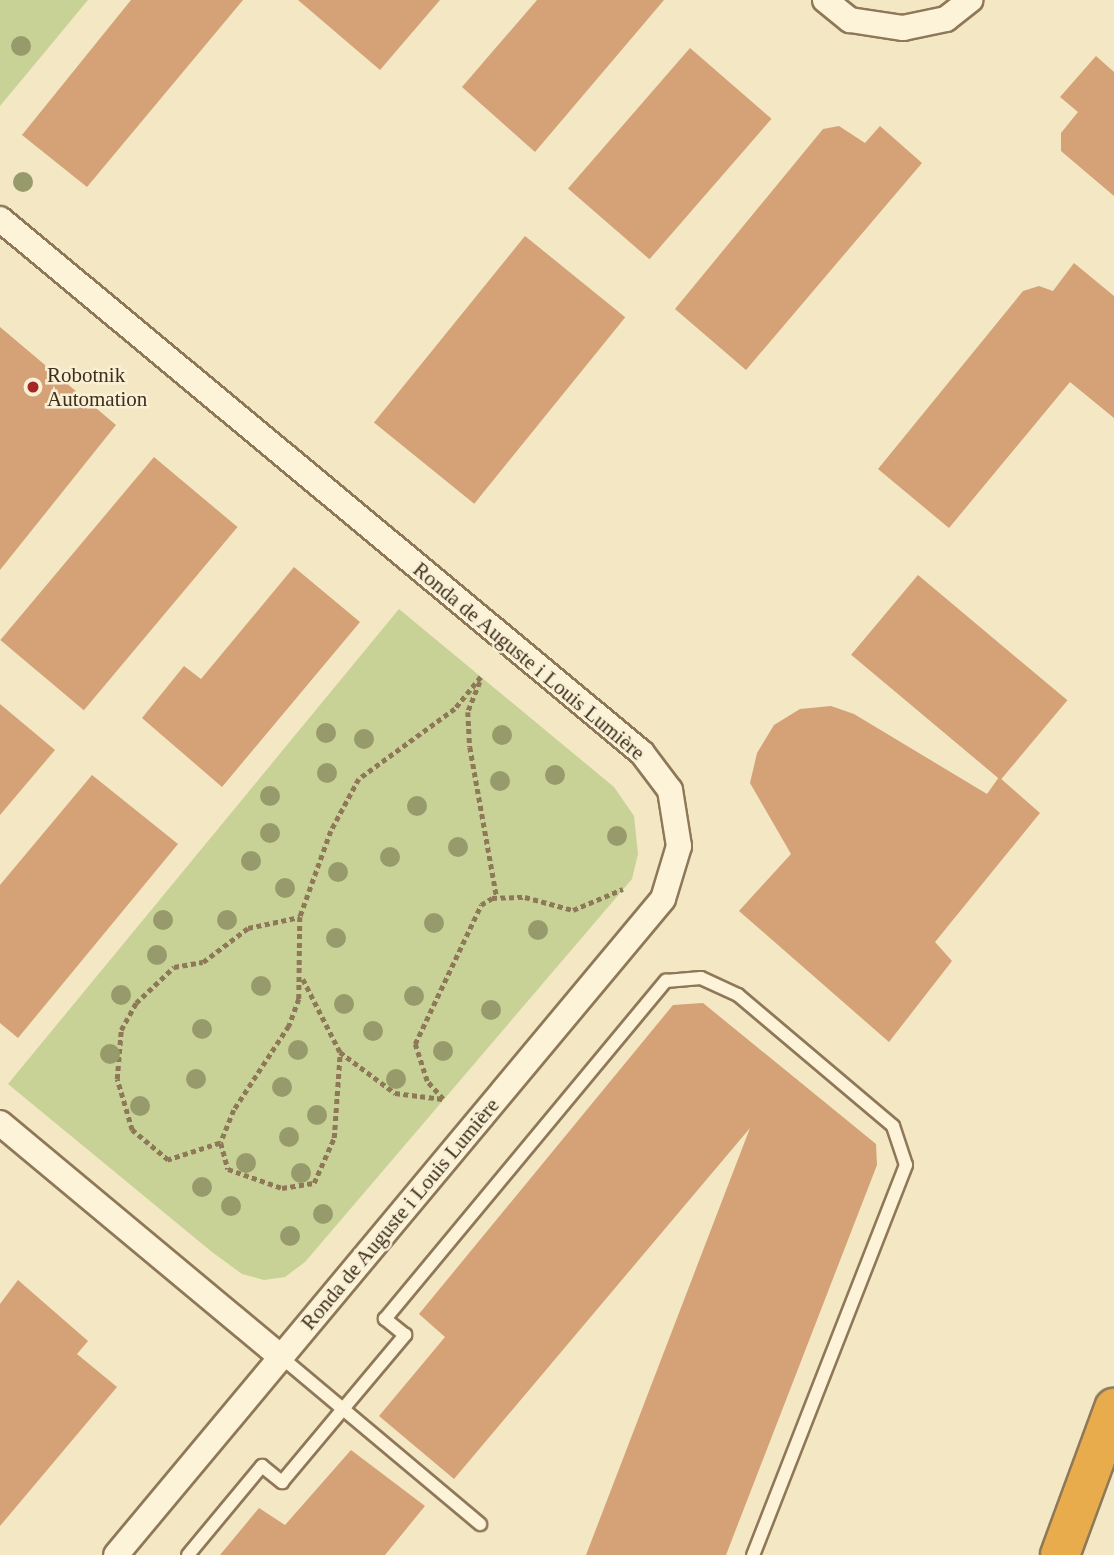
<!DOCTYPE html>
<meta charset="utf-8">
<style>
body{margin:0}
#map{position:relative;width:1114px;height:1555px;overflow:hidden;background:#f3e7c4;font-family:"Times New Roman",serif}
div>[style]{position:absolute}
.green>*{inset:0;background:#c8d296}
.building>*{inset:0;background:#d4a276;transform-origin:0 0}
.path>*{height:4.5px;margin-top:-2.25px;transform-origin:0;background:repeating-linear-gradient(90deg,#8f7858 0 5px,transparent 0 8.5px)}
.roads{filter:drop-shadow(2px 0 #8f7858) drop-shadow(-2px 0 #8f7858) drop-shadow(0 2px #8f7858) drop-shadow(0 -2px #8f7858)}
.service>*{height:12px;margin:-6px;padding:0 6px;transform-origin:6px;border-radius:6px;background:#fcf3d9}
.minor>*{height:24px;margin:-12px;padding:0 12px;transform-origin:12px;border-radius:12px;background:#fcf3d9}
.motorway>*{height:38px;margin:-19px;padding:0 19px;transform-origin:19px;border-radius:19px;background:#e9ac4d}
.trees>*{width:20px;height:20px;margin:-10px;border-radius:50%;background:#979b6b}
.dots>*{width:19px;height:19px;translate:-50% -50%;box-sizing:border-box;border:4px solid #f9f0d5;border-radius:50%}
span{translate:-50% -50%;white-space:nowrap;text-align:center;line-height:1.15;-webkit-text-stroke:5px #f9f0d5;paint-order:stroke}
.poi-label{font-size:21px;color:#3e2f1e}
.left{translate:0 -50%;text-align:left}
.street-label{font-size:21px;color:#3e2f1e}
</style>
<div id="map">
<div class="green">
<i style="clip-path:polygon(0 0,88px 0,0 106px)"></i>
<i style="clip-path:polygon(399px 609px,614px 787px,634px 816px,638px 854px,632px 879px,305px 1262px,285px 1277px,264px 1280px,242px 1274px,212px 1252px,8px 1084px)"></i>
</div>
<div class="building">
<i style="clip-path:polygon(131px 0,243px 0,87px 187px,22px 135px)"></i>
<i style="clip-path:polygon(298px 0,440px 0,380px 70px)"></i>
<i style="clip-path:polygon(537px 0,664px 0,535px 152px,462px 87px)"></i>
<i style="left:690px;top:48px;width:108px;height:186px;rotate:41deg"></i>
<i style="clip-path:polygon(1096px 56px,1114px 72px,1114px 196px,1061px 151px,1061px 133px,1078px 112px,1060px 97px)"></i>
<i style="clip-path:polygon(839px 126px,865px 143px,880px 126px,922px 163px,746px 370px,675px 309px,823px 129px)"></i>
<i style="left:525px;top:236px;width:129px;height:240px;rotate:39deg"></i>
<i style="clip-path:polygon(1074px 263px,1114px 296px,1114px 418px,1070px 382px,949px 528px,878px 469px,1023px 291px,1039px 286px,1053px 291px)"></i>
<i style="clip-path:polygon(0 327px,116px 425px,0 570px)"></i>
<i style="left:154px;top:457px;width:109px;height:239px;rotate:40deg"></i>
<i style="clip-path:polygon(294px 567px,360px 622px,222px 787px,142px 718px,184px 666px,201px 679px)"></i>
<i style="left:918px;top:575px;width:195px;height:104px;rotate:40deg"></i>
<i style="clip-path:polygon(0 704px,55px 750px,0 815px)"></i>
<i style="clip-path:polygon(831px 706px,854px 714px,987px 794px,999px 777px,1040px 813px,935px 942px,952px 961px,889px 1042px,739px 911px,791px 854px,750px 783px,757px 753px,774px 725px,800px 709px)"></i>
<i style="clip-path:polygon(92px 775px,178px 844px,18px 1038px,0 1023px,0 885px)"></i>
<i style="clip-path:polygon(703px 1003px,876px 1144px,877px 1165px,726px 1555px,586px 1555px,750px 1128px,454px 1479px,379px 1416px,445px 1337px,419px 1314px,673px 1005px)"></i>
<i style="clip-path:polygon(18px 1280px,88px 1341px,77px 1354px,117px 1387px,0 1526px,0 1304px)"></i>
<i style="clip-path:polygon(351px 1450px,425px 1506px,385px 1555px,220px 1555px,259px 1508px,285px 1525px)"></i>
</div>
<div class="path">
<i style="left:481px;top:677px;width:41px;rotate:129.1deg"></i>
<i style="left:455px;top:709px;width:119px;rotate:143.9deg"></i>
<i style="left:359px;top:779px;width:59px;rotate:118.3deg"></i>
<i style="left:331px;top:831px;width:91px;rotate:109.8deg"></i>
<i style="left:300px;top:917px;width:82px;rotate:90.7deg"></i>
<i style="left:299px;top:999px;width:29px;rotate:110deg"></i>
<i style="left:289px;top:1026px;width:100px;rotate:123.2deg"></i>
<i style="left:234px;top:1110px;width:35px;rotate:112deg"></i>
<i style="left:221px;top:1143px;width:27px;rotate:75deg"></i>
<i style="left:228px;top:1169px;width:57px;rotate:19.4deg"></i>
<i style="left:282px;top:1188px;width:32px;rotate:-9deg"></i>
<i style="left:314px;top:1183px;width:49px;rotate:-66deg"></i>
<i style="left:334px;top:1138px;width:86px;rotate:-86deg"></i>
<i style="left:340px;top:1052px;width:69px;rotate:36.7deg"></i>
<i style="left:395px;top:1093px;width:48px;rotate:7.1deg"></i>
<i style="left:443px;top:1099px;width:24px;rotate:-132deg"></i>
<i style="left:427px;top:1081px;width:39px;rotate:-108deg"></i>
<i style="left:415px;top:1044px;width:154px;rotate:-64.6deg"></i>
<i style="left:481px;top:905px;width:13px;rotate:-32deg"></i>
<i style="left:492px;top:898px;width:33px;rotate:-2deg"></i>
<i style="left:525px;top:897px;width:50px;rotate:15.2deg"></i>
<i style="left:573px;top:910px;width:54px;rotate:-22.8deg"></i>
<i style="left:480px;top:682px;width:32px;rotate:112deg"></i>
<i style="left:468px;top:712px;width:35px;rotate:87deg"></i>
<i style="left:470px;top:747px;width:153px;rotate:79.9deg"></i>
<i style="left:303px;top:979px;width:82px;rotate:63.1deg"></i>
<i style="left:220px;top:1143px;width:55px;rotate:161.9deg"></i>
<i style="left:168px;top:1160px;width:47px;rotate:-140.2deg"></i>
<i style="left:132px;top:1130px;width:53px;rotate:-106.4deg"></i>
<i style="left:117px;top:1079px;width:49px;rotate:-85.3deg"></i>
<i style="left:121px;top:1030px;width:31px;rotate:-61deg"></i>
<i style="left:136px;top:1003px;width:52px;rotate:-43.5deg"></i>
<i style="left:174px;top:967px;width:29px;rotate:-10deg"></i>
<i style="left:203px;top:962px;width:56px;rotate:-37.1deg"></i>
<i style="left:248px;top:928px;width:53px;rotate:-11.9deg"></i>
</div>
<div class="roads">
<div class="service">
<i style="left:281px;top:1357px;width:260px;rotate:40deg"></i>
<i style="left:188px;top:1555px;width:116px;rotate:-50.3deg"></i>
<i style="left:262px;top:1466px;width:26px;rotate:39deg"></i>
<i style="left:282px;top:1482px;width:95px;rotate:-50.1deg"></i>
<i style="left:343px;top:1409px;width:97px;rotate:-50deg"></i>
<i style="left:405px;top:1335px;width:26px;rotate:-141deg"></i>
<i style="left:385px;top:1319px;width:440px;rotate:-50.3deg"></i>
<i style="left:666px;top:981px;width:35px;rotate:-5deg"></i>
<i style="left:701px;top:978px;width:41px;rotate:24.7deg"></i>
<i style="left:738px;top:995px;width:203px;rotate:40.2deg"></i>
<i style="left:893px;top:1126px;width:41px;rotate:71.6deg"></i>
<i style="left:906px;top:1165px;width:419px;rotate:111.4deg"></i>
</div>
<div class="minor">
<i style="left:825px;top:0;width:32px;rotate:39deg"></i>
<i style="left:850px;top:20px;width:54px;rotate:8.6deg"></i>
<i style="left:903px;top:28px;width:44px;rotate:-11.8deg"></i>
<i style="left:946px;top:19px;width:31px;rotate:-38deg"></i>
<i style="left:0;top:219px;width:835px;rotate:39.75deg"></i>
<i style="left:642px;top:753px;width:46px;rotate:52.9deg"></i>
<i style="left:670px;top:790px;width:57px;rotate:80.9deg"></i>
<i style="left:679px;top:846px;width:55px;rotate:106.8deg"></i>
<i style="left:663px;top:899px;width:854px;rotate:129.82deg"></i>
<i style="left:0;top:1123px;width:366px;rotate:39.8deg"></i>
</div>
<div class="motorway">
<i style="left:1060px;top:1555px;width:157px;rotate:-69.8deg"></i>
</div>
</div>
<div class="trees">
<i style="left:21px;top:46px"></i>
<i style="left:23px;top:182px"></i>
<i style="left:326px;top:733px"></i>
<i style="left:502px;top:735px"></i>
<i style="left:364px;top:739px"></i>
<i style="left:327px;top:773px"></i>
<i style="left:555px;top:775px"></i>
<i style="left:500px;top:781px"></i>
<i style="left:270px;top:796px"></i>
<i style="left:417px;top:806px"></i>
<i style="left:270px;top:833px"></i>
<i style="left:617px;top:836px"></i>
<i style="left:458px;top:847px"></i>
<i style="left:390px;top:857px"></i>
<i style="left:251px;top:861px"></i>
<i style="left:338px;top:872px"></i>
<i style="left:285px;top:888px"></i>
<i style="left:163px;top:920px"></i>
<i style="left:227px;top:920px"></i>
<i style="left:434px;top:923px"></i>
<i style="left:538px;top:930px"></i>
<i style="left:336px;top:938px"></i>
<i style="left:157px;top:955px"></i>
<i style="left:261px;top:986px"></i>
<i style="left:121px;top:995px"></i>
<i style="left:414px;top:996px"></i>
<i style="left:344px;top:1004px"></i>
<i style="left:491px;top:1010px"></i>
<i style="left:202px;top:1029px"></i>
<i style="left:373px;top:1031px"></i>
<i style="left:298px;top:1050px"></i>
<i style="left:443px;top:1051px"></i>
<i style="left:110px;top:1054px"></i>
<i style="left:196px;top:1079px"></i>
<i style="left:396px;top:1079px"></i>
<i style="left:282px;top:1087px"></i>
<i style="left:140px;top:1106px"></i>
<i style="left:317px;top:1115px"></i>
<i style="left:289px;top:1137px"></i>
<i style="left:246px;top:1163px"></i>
<i style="left:301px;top:1173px"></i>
<i style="left:202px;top:1187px"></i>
<i style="left:231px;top:1206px"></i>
<i style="left:323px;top:1214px"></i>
<i style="left:290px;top:1236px"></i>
</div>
<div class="dots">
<i style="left:33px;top:387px;background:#a52722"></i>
</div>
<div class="poi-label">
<span class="left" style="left:47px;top:387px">Robotnik<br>Automation</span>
</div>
<div class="street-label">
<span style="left:529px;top:661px;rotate:40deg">Ronda de Auguste i Louis Lumière</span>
<span style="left:400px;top:1214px;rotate:-50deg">Ronda de Auguste i Louis Lumière</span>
</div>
</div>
